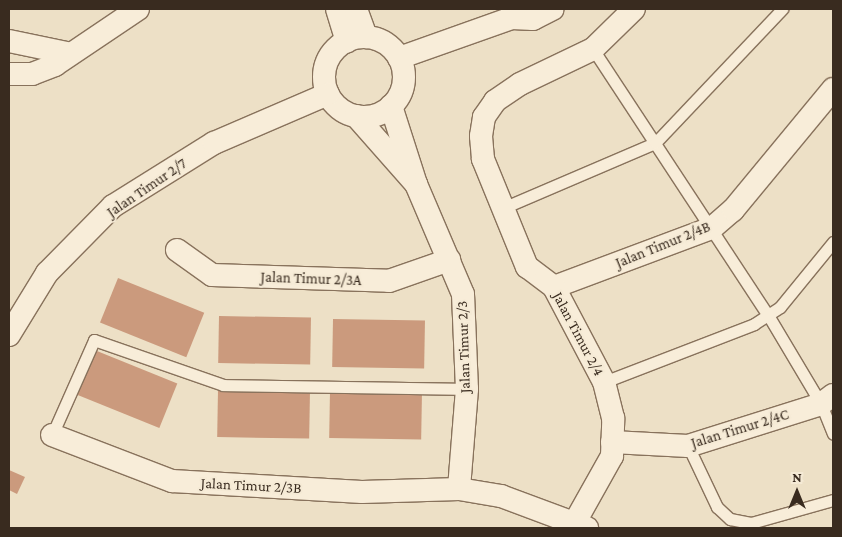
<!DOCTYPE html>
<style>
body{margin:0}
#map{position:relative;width:842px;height:537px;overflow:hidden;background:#ede0c6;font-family:"Crimson Pro",serif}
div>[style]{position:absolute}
.building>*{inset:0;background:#cb9a7d;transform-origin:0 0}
.roads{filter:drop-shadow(1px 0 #88725c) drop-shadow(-1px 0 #88725c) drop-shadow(0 1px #88725c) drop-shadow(0 -1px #88725c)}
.service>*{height:11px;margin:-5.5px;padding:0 5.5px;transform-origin:5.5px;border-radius:5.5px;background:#f8edd9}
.minor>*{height:22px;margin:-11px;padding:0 11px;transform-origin:11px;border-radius:11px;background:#f8edd9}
.minor>.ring{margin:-11px;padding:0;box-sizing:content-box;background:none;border:22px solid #f8edd9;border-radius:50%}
span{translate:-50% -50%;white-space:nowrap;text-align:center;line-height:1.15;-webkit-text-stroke:4px #f5ead5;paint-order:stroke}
.street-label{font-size:15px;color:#392b1f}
.frame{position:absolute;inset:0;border:10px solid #392b1f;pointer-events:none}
.north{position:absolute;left:772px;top:467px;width:50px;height:50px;-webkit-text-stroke:4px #f5ead5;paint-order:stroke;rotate:0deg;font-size:14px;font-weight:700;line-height:20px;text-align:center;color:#392b1f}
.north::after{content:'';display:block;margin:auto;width:18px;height:22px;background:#392b1f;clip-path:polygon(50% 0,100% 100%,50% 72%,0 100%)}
</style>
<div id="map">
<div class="building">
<i style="left:118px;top:278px;width:93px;height:48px;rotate:22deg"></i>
<i style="left:219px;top:316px;width:92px;height:47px;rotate:1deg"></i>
<i style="left:333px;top:319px;width:92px;height:48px;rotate:1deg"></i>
<i style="left:92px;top:349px;width:92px;height:48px;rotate:22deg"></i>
<i style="left:218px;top:390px;width:92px;height:47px;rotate:1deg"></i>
<i style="left:330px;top:391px;width:92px;height:47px;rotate:1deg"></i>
<i style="clip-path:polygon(9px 470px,25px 477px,17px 494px,9px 490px)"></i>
</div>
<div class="roads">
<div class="service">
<i style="left:593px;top:49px;width:318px;rotate:56.7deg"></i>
<i style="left:768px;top:315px;width:104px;rotate:59.2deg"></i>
<i style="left:821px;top:404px;width:32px;rotate:68deg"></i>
<i style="left:503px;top:208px;width:165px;rotate:-23.2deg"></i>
<i style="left:655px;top:143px;width:185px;rotate:-46.5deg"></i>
<i style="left:604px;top:382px;width:161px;rotate:-21.1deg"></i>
<i style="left:754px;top:324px;width:31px;rotate:-33deg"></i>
<i style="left:780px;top:307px;width:84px;rotate:-50.8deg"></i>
<i style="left:52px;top:435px;width:104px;rotate:-66.1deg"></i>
<i style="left:94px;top:340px;width:137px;rotate:19.2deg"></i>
<i style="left:223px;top:385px;width:244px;rotate:0.9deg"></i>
<i style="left:688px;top:446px;width:68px;rotate:64.6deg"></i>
<i style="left:717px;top:507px;width:18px;rotate:43deg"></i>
<i style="left:730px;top:519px;width:21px;rotate:11deg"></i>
<i style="left:751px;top:523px;width:85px;rotate:-15.7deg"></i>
</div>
<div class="minor">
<i style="left:337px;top:9px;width:34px;rotate:73deg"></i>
<i style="left:356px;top:9px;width:30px;rotate:70deg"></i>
<i class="ring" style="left:324px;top:37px;width:58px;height:58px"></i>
<i style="left:9px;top:41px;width:59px;rotate:11.7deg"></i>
<i style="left:399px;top:58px;width:120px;rotate:-19.5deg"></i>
<i style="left:512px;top:18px;width:21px;rotate:3deg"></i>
<i style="left:533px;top:19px;width:22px;rotate:-27deg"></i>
<i style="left:9px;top:74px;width:23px"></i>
<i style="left:32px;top:74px;width:25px;rotate:-21deg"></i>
<i style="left:55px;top:65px;width:100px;rotate:-34deg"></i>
<i style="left:356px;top:116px;width:91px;rotate:48.6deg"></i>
<i style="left:416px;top:184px;width:82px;rotate:-107.8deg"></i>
<i style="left:416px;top:184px;width:120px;rotate:66.9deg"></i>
<i style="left:463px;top:294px;width:95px;rotate:87.6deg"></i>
<i style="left:467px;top:389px;width:100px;rotate:94.6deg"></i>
<i style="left:177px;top:250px;width:43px;rotate:35.5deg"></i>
<i style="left:212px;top:275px;width:177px;rotate:1.9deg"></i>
<i style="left:389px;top:281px;width:64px;rotate:-19.3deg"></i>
<i style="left:554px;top:287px;width:169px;rotate:-20.5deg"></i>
<i style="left:712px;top:228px;width:28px;rotate:-41deg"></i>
<i style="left:733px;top:210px;width:157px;rotate:-50.4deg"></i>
<i style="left:9px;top:335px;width:73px;rotate:-58.5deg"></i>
<i style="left:47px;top:273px;width:94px;rotate:-45.4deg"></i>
<i style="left:113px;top:206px;width:119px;rotate:-32deg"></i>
<i style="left:214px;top:143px;width:124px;rotate:-23.3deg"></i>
<i style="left:52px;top:435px;width:129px;rotate:21deg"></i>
<i style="left:172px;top:481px;width:190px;rotate:3.3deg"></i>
<i style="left:362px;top:492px;width:97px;rotate:-1.8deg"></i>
<i style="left:459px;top:489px;width:43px;rotate:9.5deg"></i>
<i style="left:501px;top:496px;width:92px;rotate:20.4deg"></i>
<i style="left:612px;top:442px;width:76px;rotate:3deg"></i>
<i style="left:688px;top:446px;width:139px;rotate:-17.5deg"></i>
<i style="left:821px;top:404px;width:15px;rotate:-37deg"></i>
<i style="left:575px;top:522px;width:76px;rotate:-60.7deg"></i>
<i style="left:612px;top:456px;width:38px;rotate:-88deg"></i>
<i style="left:613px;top:418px;width:37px;rotate:-104deg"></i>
<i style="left:604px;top:382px;width:107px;rotate:-117.8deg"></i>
<i style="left:554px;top:287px;width:34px;rotate:-143deg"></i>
<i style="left:527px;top:267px;width:117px;rotate:-112.2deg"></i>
<i style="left:483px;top:159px;width:23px;rotate:-95deg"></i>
<i style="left:481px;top:136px;width:19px;rotate:-81deg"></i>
<i style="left:484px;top:117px;width:19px;rotate:-55deg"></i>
<i style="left:495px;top:101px;width:30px;rotate:-34deg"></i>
<i style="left:520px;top:84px;width:81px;rotate:-25.6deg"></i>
<i style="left:593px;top:49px;width:57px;rotate:-44.3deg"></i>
</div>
</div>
<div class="street-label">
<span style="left:147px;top:188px;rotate:-34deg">Jalan Timur 2/7</span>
<span style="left:663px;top:245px;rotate:-22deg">Jalan Timur 2/4B</span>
<span style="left:311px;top:279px;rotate:2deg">Jalan Timur 2/3A</span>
<span style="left:578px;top:334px;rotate:62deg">Jalan Timur 2/4</span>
<span style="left:464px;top:347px;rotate:-92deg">Jalan Timur 2/3</span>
<span style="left:740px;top:429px;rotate:-17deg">Jalan Timur 2/4C</span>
<span style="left:251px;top:486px;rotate:3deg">Jalan Timur 2/3B</span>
</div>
<div class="frame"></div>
<div class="north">N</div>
</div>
